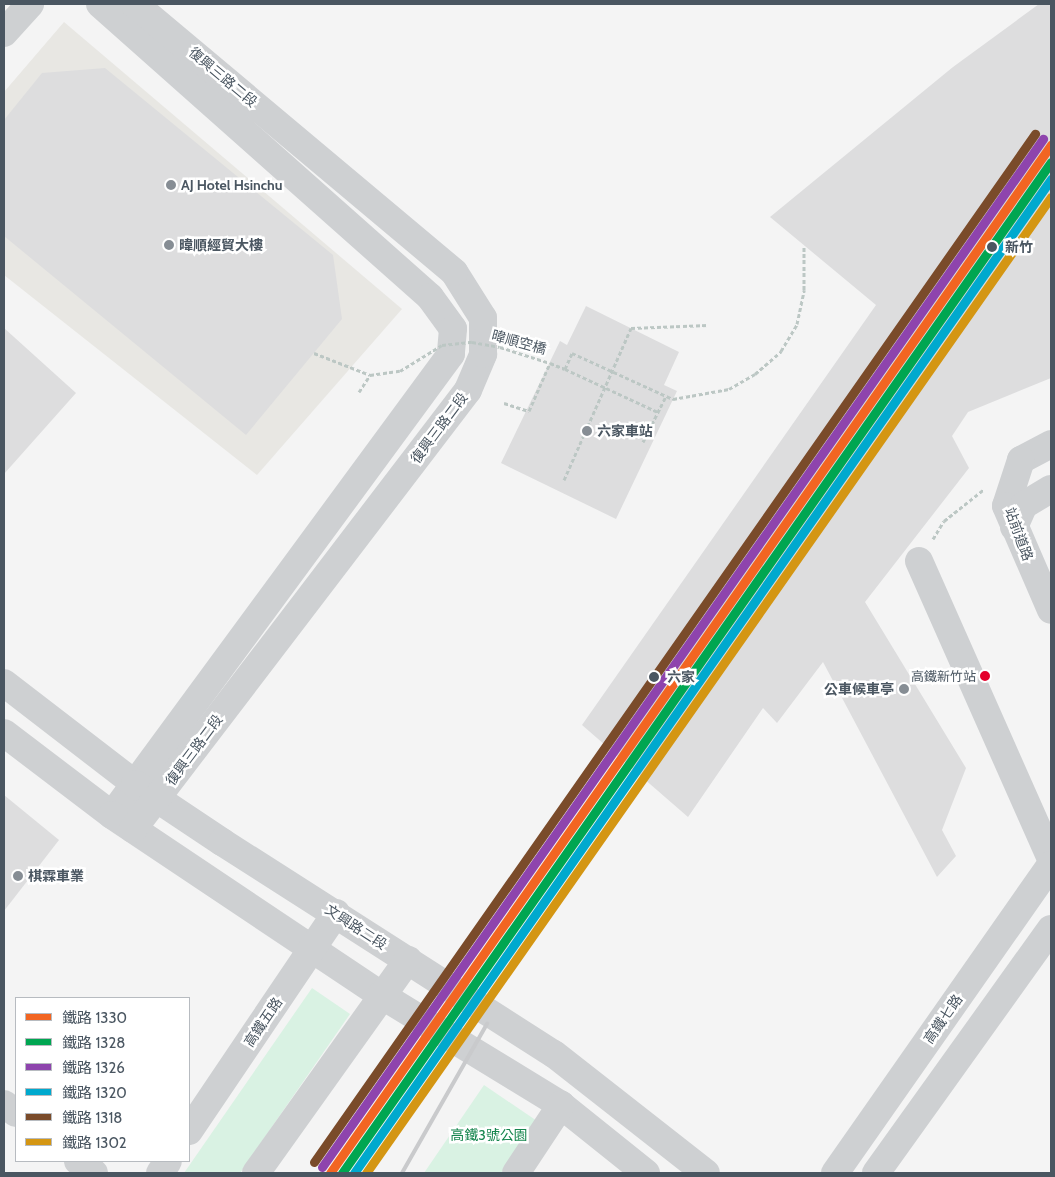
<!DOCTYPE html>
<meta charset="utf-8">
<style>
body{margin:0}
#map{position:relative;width:1055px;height:1177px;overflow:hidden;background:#f4f4f4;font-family:Cabin,"Noto Sans TC",sans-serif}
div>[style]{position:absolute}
.commercial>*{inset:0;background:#e8e7e3}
.green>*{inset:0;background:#d9f2e3}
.building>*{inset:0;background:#ddddde}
.path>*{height:3px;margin-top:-1.5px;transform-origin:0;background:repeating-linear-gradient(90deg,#bcc7c4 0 4px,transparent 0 6.5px)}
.minor>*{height:28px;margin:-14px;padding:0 14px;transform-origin:14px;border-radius:14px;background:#ced0d2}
.rail>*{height:4px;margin:-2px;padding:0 2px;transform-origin:2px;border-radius:2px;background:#c9cacc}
.path-bridge>*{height:3px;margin-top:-1.5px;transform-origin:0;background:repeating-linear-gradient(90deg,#bcc7c4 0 4px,transparent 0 6.5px)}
.rail-1>*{height:9px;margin:-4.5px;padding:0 4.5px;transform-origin:4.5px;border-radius:4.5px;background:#f26522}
.rail-2>*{height:9px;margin:-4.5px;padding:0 4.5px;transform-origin:4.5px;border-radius:4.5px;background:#00a651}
.rail-3>*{height:9px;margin:-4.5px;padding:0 4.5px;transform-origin:4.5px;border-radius:4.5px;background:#8e44ad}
.rail-4>*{height:9px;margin:-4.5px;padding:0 4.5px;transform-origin:4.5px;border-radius:4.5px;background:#00a9ce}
.rail-5>*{height:9px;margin:-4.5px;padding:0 4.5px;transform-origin:4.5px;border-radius:4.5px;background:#7a4b2a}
.rail-6>*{height:9px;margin:-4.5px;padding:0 4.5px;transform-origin:4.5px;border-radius:4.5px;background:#d49613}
.dots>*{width:14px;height:14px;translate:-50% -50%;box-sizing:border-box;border:2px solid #fff;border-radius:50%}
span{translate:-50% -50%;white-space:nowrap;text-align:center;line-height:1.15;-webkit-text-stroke:5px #fff;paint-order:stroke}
.bus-label{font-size:13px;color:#4a5661}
.right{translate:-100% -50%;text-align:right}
.street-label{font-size:14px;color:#4a5661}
.poi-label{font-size:14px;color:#4a5661;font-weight:700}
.left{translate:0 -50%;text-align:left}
.stop-label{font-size:14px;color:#4a5661;font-weight:700}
.park-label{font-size:14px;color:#17864f}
.frame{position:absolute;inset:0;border:5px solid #4a5661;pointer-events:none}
.legend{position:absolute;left:15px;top:997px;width:175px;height:165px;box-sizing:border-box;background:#fff;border:1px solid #b7bbc0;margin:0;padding:6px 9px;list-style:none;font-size:15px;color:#4a5661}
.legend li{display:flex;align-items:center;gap:10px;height:25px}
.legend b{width:25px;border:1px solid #b7bbc0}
</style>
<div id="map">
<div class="commercial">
<i style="clip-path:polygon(64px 22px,402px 309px,257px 475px,4px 275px,4px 92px)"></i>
</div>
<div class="green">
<i style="clip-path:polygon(312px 988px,350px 1014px,240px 1173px,184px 1173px)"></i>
<i style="clip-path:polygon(484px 1085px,537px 1121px,501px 1173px,424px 1173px)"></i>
</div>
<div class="building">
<i style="clip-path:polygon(1039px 4px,1051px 4px,1051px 378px,968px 412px,952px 436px,969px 468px,865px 602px,966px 768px,942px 830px,956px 856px,937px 877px,823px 662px,777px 723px,763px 708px,688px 817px,582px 725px,876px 305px,770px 217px,953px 67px)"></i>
<i style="clip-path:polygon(105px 68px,333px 255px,342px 319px,246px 435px,4px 236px,4px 120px,42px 73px)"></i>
<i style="clip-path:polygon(586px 306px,679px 352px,664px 385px,677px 391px,616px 519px,501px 463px,560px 341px,567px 345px)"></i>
<i style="clip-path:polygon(4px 328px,76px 393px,4px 474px)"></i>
<i style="clip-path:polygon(4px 795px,59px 840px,4px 911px)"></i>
</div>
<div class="path">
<i style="left:565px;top:369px;width:102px;rotate:24.8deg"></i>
<i style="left:359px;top:392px;width:20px;rotate:-57deg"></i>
<i style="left:504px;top:403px;width:26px;rotate:18deg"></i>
<i style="left:529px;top:411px;width:52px;rotate:-66.4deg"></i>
<i style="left:550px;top:363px;width:16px;rotate:22deg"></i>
<i style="left:565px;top:369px;width:17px;rotate:-66deg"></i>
<i style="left:572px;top:353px;width:111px;rotate:24.5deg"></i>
<i style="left:673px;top:399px;width:57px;rotate:-10.1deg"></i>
<i style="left:729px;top:389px;width:30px;rotate:-30deg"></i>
<i style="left:755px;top:374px;width:35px;rotate:-41deg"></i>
<i style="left:781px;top:351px;width:31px;rotate:-59deg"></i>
<i style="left:797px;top:324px;width:35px;rotate:-78deg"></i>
<i style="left:804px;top:290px;width:45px;rotate:-90deg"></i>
<i style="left:643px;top:442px;width:51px;rotate:-63.4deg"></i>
<i style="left:564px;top:480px;width:166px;rotate:-66.2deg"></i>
<i style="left:631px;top:328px;width:77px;rotate:-2.2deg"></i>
<i style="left:933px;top:539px;width:21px;rotate:-59deg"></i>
<i style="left:944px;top:521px;width:50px;rotate:-38.5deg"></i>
</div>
<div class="minor">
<i style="left:100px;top:4px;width:441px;rotate:41.6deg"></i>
<i style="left:430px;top:297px;width:39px;rotate:54deg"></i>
<i style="left:453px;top:329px;width:25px;rotate:95deg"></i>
<i style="left:451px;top:354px;width:572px;rotate:126.33deg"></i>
<i style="left:4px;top:33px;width:39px;rotate:-48deg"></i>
<i style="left:1051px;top:444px;width:34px;rotate:152deg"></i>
<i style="left:1021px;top:460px;width:48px;rotate:108.1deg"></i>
<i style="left:1006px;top:506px;width:113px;rotate:66.6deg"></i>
<i style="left:1014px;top:527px;width:24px;rotate:-66deg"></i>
<i style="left:1024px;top:505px;width:31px;rotate:-31deg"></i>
<i style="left:919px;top:561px;width:326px;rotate:66.1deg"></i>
<i style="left:4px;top:683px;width:165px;rotate:37.6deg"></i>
<i style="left:135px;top:784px;width:105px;rotate:33.7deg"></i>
<i style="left:222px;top:842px;width:394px;rotate:32.6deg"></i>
<i style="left:554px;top:1054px;width:193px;rotate:38.1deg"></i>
<i style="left:4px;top:733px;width:136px;rotate:37.2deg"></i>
<i style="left:112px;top:815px;width:324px;rotate:33.8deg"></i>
<i style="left:381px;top:995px;width:211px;rotate:31.4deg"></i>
<i style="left:561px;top:1105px;width:109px;rotate:38.7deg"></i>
<i style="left:133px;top:829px;width:552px;rotate:-52.65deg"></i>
<i style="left:468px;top:390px;width:39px;rotate:-67deg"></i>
<i style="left:483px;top:354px;width:36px;rotate:-90deg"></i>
<i style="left:483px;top:318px;width:54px;rotate:-122.2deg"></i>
<i style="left:454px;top:272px;width:417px;rotate:-140deg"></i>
<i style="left:4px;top:1104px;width:15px;rotate:37deg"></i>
<i style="left:189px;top:1131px;width:263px;rotate:-56deg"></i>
<i style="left:78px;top:1161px;width:20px;rotate:37deg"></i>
<i style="left:160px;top:1173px;width:14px;rotate:-56deg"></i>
<i style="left:256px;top:1173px;width:262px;rotate:-54.5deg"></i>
<i style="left:516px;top:1173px;width:82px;rotate:-56.5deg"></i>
<i style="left:835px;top:1173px;width:376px;rotate:-55deg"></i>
<i style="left:876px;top:1173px;width:300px;rotate:-54.4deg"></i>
</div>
<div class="rail">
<i style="left:402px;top:1173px;width:172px;rotate:-60.3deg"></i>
</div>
<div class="path-bridge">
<i style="left:314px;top:353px;width:60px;rotate:21.4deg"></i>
<i style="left:370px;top:375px;width:30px;rotate:-8deg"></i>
<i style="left:400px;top:371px;width:49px;rotate:-31.8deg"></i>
<i style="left:442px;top:345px;width:30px;rotate:-6deg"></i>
<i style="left:472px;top:342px;width:28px;rotate:10deg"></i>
<i style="left:500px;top:347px;width:52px;rotate:17.7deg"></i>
</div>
<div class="rail-1">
<i style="left:330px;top:1173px;width:1256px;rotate:-54.96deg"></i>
</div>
<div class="rail-2">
<i style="left:342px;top:1173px;width:1235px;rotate:-54.96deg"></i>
</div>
<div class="rail-3">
<i style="left:322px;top:1167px;width:1256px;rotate:-54.96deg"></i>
</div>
<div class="rail-4">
<i style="left:354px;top:1173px;width:1214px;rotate:-54.96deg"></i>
</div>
<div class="rail-5">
<i style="left:314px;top:1162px;width:1256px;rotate:-54.96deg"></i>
</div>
<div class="rail-6">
<i style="left:366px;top:1173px;width:1192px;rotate:-54.94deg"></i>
</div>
<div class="dots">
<i style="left:171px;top:185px;background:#868d94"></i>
<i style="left:169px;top:245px;background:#868d94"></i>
<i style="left:992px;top:247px;background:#4a5661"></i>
<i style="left:587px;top:431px;background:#868d94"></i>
<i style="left:985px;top:676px;background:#e4002b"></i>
<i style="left:654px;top:677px;background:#4a5661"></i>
<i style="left:904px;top:689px;background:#868d94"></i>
<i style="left:18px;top:876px;background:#868d94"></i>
</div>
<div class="bus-label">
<span class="right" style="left:976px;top:676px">高鐵新竹站</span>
</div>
<div class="street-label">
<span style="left:223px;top:77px;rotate:40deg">復興三路二段</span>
<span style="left:519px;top:342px;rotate:15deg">暐順空橋</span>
<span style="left:439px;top:428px;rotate:-53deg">復興三路二段</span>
<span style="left:1019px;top:534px;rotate:70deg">站前道路</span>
<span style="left:194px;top:750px;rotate:-53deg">復興三路二段</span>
<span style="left:356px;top:927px;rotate:33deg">文興路二段</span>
<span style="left:943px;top:1019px;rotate:-55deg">高鐵七路</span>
<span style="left:263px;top:1022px;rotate:-56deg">高鐵五路</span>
</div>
<div class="poi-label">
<span class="left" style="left:181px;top:185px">AJ Hotel Hsinchu</span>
<span class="left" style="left:179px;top:245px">暐順經貿大樓</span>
<span class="left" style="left:597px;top:431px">六家車站</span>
<span class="right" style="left:894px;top:689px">公車候車亭</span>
<span class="left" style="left:28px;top:876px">棋霖車業</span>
</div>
<div class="stop-label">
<span class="left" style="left:1005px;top:247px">新竹</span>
<span class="left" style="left:667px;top:677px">六家</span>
</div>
<div class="park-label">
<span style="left:489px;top:1135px">高鐵3號公園</span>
</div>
<div class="frame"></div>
<ul class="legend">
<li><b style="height:6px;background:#f26522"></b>鐵路 1330</li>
<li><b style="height:6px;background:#00a651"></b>鐵路 1328</li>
<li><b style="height:6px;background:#8e44ad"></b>鐵路 1326</li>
<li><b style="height:6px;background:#00a9ce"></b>鐵路 1320</li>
<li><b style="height:6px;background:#7a4b2a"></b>鐵路 1318</li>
<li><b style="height:6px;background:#d49613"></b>鐵路 1302</li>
</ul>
</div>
